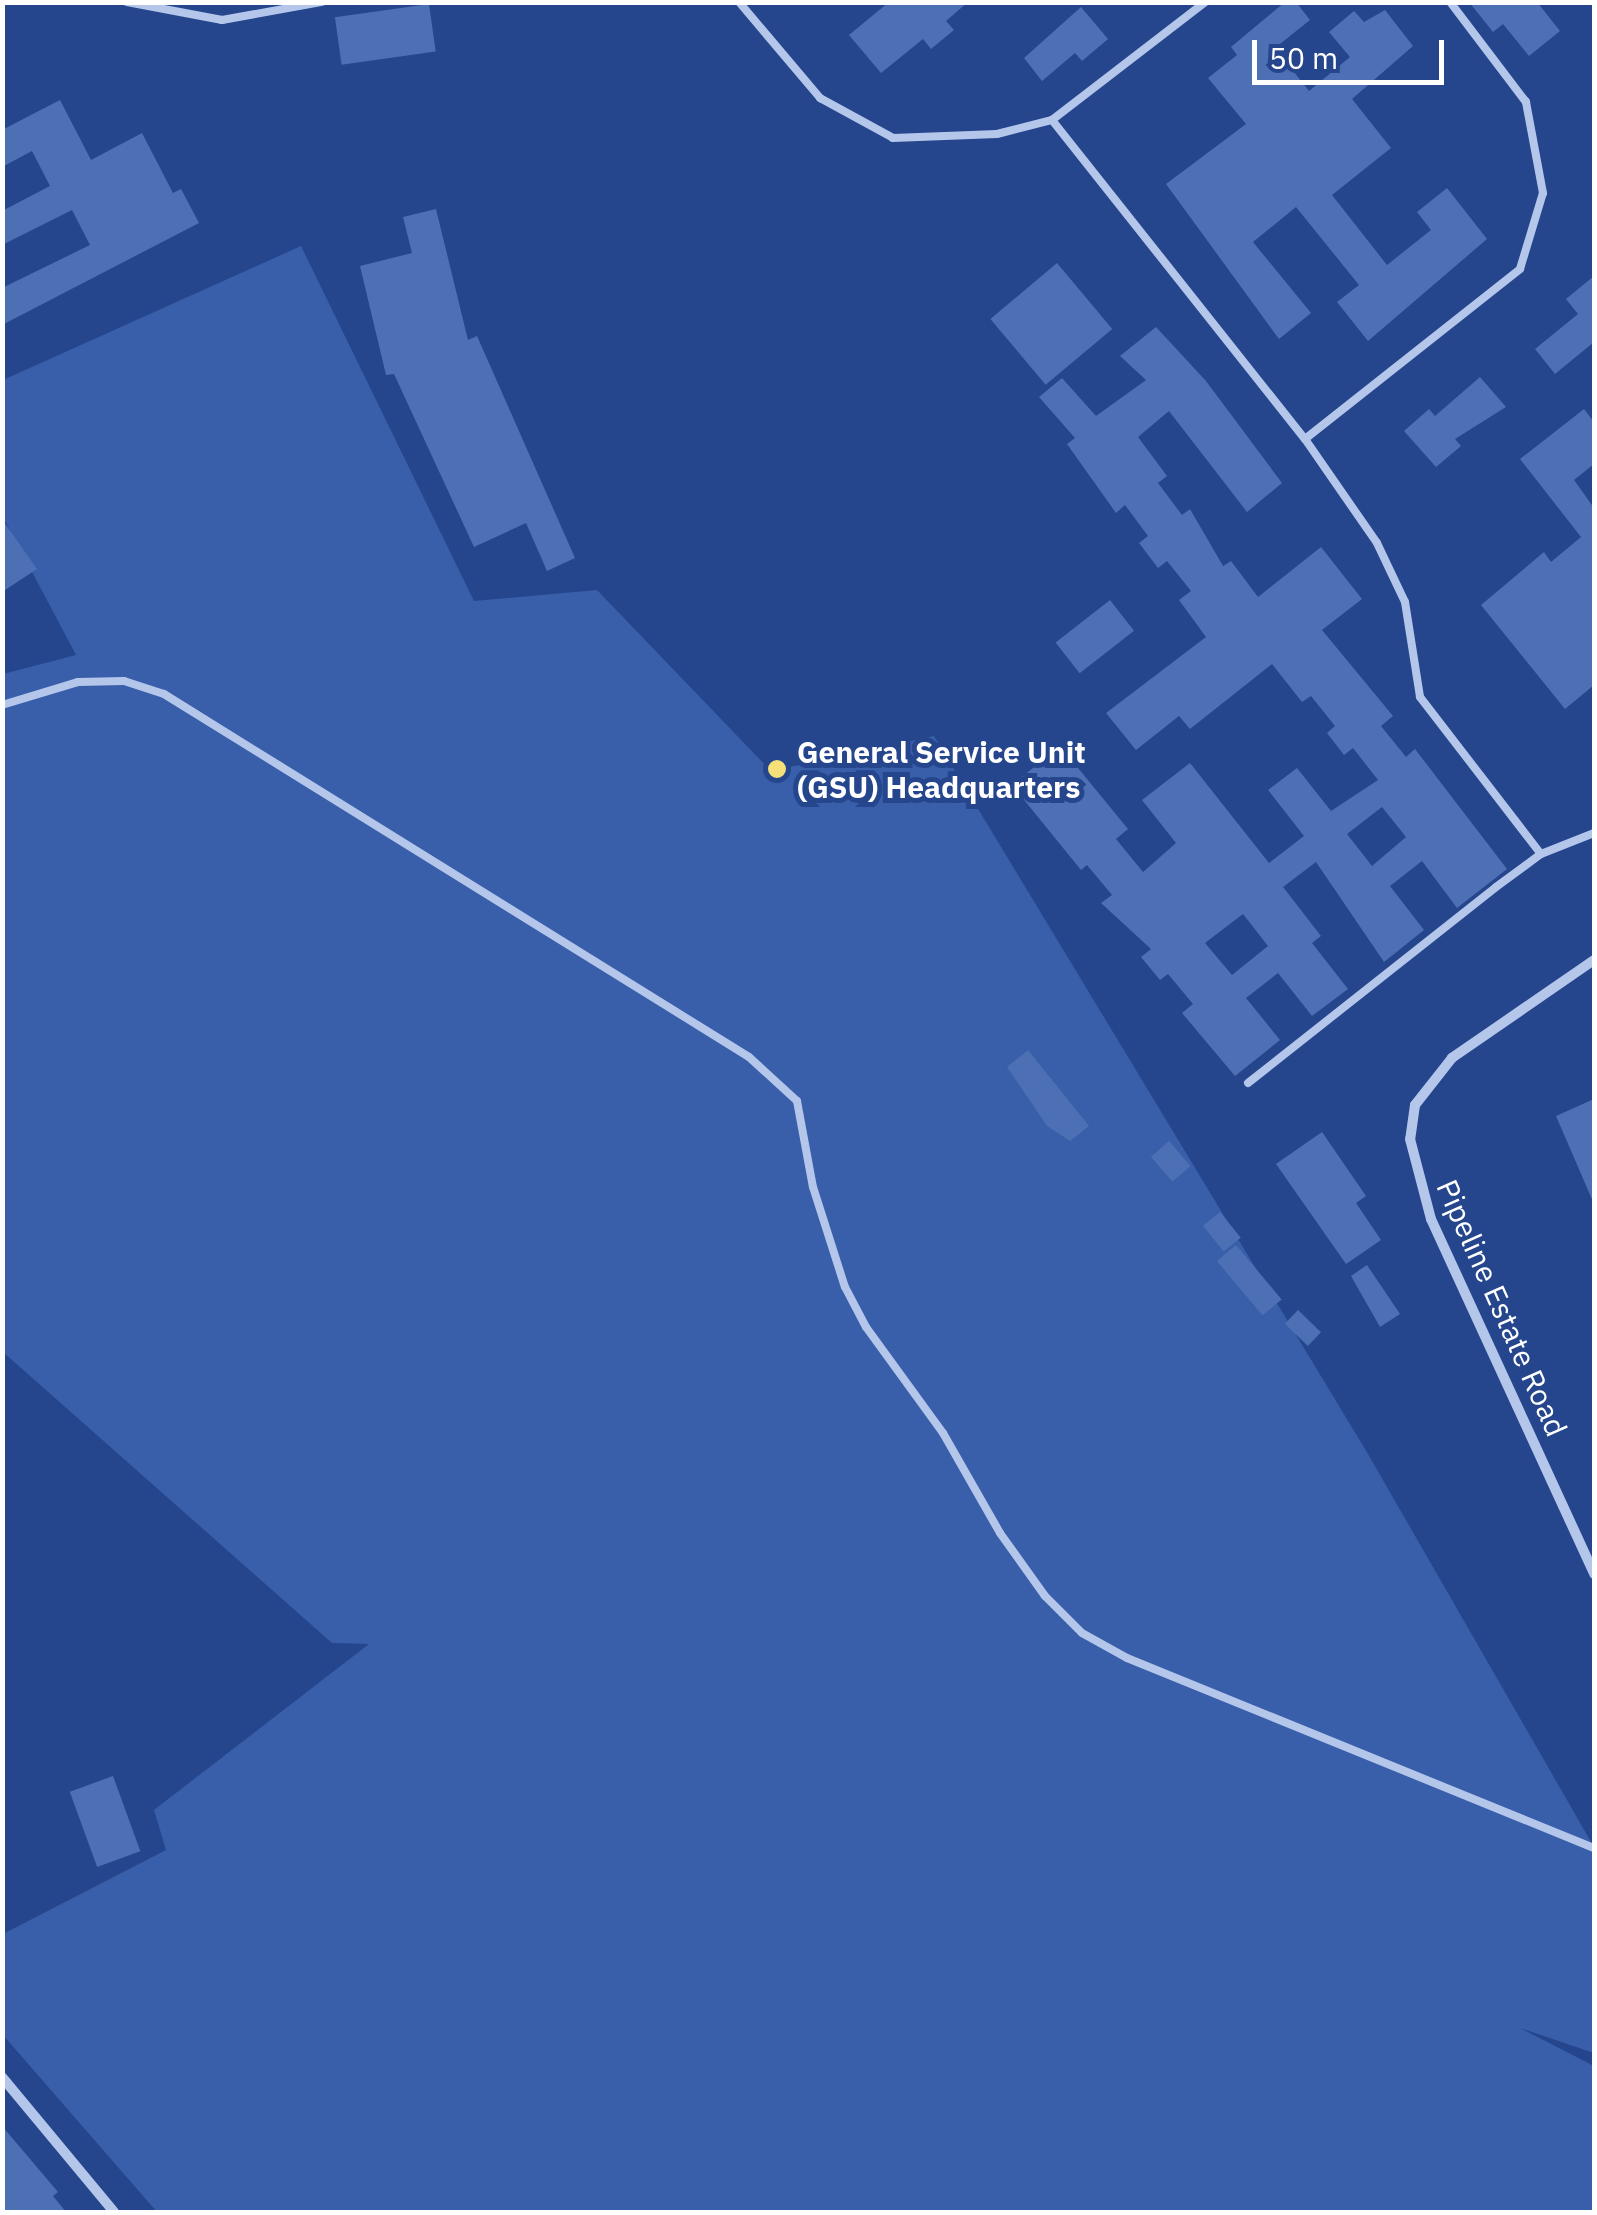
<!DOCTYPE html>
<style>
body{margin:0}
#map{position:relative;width:1597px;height:2215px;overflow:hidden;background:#25468d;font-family:"IBM Plex Sans",sans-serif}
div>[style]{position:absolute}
.green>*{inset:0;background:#395eaa}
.building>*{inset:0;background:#4d6fb4;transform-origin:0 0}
.service>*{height:8px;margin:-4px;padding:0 4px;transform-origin:4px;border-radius:4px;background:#b5c6eb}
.minor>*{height:10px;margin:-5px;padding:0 5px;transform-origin:5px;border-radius:5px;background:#b5c6eb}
.dots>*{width:28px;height:28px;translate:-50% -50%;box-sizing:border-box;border:5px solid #25468d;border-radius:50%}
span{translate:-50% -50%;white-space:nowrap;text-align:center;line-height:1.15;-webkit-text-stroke:10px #25468d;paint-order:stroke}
.poi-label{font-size:30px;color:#fff;font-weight:700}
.left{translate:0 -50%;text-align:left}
.street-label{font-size:30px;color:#fff}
.frame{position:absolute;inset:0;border:5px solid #fff;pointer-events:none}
.scale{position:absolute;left:1252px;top:40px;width:192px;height:45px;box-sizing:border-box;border:5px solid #fff;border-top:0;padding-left:12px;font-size:30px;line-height:35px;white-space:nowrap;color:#fff;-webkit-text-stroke:8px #25468d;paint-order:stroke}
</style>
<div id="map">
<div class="green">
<i style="clip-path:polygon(301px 246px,474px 601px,597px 590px,771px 771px,934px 736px,1368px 1454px,1594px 1847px,1594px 2053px,1520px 2028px,1594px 2066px,1594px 2212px,157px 2212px,3px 2035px,3px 1934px,166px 1850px,154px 1810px,369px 1644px,332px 1643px,3px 1352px,3px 674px,76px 655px,3px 517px,3px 380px)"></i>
</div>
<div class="building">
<i style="clip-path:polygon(889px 2px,968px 2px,946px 21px,954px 30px,931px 49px,923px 39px,881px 73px,849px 35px)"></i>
<i style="clip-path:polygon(1285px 2px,1296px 2px,1310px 20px,1275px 48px,1309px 91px,1350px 57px,1329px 32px,1354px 11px,1364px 22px,1385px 10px,1413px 46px,1352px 99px,1391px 148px,1332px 195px,1387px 265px,1431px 230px,1417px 212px,1447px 188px,1487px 239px,1368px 341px,1337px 302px,1359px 285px,1296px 207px,1253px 242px,1311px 313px,1279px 339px,1166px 184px,1246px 124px,1208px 78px,1237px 55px,1231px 47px)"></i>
<i style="clip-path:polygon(1469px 2px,1537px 2px,1560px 31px,1529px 56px,1503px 24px,1493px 32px)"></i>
<i style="left:429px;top:4px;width:48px;height:95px;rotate:82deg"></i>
<i style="clip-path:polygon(1081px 7px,1108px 39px,1082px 61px,1075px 53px,1042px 81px,1024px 58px)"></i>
<i style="clip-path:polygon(60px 100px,91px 160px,142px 133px,173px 193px,181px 189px,199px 223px,2px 325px,2px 288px,90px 245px,72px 210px,2px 245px,2px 211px,50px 186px,32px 151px,2px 167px,2px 130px)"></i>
<i style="clip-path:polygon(436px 209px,468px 340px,477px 336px,575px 558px,547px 571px,526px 523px,474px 547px,394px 374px,386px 375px,360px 266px,412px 253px,403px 217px)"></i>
<i style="left:1057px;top:263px;width:86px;height:87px;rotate:50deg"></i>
<i style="clip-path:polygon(1594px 276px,1594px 342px,1555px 374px,1535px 349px,1578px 314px,1566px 299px)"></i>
<i style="clip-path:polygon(evenodd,1156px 327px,1206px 381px,1282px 483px,1247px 512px,1169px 411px,1138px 437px,1167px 476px,1158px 483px,1182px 515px,1190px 509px,1223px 566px,1231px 561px,1258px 597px,1321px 547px,1362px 599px,1322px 630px,1393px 716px,1381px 726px,1406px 757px,1415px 749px,1507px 869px,1457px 908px,1422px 861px,1390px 886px,1424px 930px,1384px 962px,1316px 862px,1283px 887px,1321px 936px,1312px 943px,1348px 989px,1312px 1016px,1278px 973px,1246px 998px,1280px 1040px,1235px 1076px,1182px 1013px,1193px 1004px,1168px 974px,1160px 980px,1141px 957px,1151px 949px,1101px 903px,1112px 895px,1087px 865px,1081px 870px,1012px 785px,1060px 746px,1128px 829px,1116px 839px,1143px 872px,1176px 843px,1142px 800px,1190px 763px,1269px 863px,1304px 836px,1268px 790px,1297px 768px,1331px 811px,1378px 780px,1353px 748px,1344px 755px,1327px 733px,1335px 726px,1311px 696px,1302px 702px,1272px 664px,1190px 729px,1179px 716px,1136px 750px,1106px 713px,1206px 637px,1179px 600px,1191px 591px,1167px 561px,1158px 568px,1139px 543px,1148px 536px,1125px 505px,1116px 513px,1067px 444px,1075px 438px,1039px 397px,1062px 378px,1096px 416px,1146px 380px,1120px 356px,1156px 327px,1382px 807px,1406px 837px,1372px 866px,1347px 834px,1382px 807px,1156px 327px,1243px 914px,1268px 946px,1232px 975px,1205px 943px,1243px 914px)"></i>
<i style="clip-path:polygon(1480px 377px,1506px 407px,1455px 439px,1461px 446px,1436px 467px,1404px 431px,1429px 409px,1435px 416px)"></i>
<i style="clip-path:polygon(1584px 409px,1594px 422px,1594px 464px,1574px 480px,1594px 508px,1594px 685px,1565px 709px,1481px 605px,1544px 552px,1551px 562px,1581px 537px,1520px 459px)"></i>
<i style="clip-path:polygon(2px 519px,37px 569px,2px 592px)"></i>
<i style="left:1110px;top:600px;width:39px;height:69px;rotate:52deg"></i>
<i style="clip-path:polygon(1028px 1050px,1089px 1126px,1070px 1141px,1047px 1126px,1007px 1067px)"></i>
<i style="clip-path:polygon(1594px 1099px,1594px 1204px,1556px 1116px)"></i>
<i style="clip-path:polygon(1322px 1132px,1366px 1196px,1356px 1203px,1381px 1240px,1346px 1264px,1276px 1164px)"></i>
<i style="left:1169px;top:1141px;width:33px;height:24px;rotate:49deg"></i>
<i style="left:1220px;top:1212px;width:33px;height:22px;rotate:51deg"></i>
<i style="left:1236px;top:1245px;width:71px;height:25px;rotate:50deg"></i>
<i style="clip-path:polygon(1367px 1265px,1400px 1314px,1380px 1327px,1351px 1276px)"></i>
<i style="left:1298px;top:1310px;width:32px;height:19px;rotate:44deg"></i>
<i style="left:113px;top:1776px;width:80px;height:46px;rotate:70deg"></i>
<i style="clip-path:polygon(2px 2126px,58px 2192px,53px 2196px,66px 2212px,2px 2212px)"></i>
</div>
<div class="service">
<i style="left:127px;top:2px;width:97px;rotate:10.7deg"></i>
<i style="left:222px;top:20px;width:102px;rotate:-10.2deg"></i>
<i style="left:739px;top:2px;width:126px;rotate:49.8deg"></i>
<i style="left:820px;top:98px;width:83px;rotate:28.7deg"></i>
<i style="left:893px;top:138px;width:104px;rotate:-2.2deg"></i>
<i style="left:997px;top:134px;width:57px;rotate:-14.3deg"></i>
<i style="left:1052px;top:120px;width:193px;rotate:-37.6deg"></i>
<i style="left:1052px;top:120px;width:407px;rotate:51.6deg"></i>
<i style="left:1305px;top:439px;width:126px;rotate:55.3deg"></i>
<i style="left:1377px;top:543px;width:65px;rotate:64.6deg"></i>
<i style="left:1405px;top:602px;width:96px;rotate:81deg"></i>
<i style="left:1420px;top:697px;width:198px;rotate:52.4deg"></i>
<i style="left:1305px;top:439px;width:274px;rotate:-38.3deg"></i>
<i style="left:1520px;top:269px;width:79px;rotate:-73.2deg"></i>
<i style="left:1543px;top:193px;width:93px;rotate:-100.6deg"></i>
<i style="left:1526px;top:102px;width:126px;rotate:-127.2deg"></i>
<i style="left:2px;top:705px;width:79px;rotate:-16.8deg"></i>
<i style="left:78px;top:682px;width:46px;rotate:-1.2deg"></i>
<i style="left:124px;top:681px;width:42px;rotate:18deg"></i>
<i style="left:164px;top:694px;width:688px;rotate:31.82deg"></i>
<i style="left:749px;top:1057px;width:65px;rotate:42.5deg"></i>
<i style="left:797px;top:1101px;width:87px;rotate:79.5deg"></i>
<i style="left:813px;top:1187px;width:105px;rotate:72.3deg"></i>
<i style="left:845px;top:1287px;width:45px;rotate:62.3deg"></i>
<i style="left:866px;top:1327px;width:131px;rotate:54deg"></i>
<i style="left:943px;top:1433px;width:115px;rotate:60.3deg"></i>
<i style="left:1000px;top:1533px;width:77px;rotate:54.5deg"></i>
<i style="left:1045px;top:1596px;width:52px;rotate:45deg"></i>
<i style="left:1082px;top:1633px;width:51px;rotate:29.1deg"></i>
<i style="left:1127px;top:1658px;width:504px;rotate:22.14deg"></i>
<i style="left:1248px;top:1083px;width:316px;rotate:-38.3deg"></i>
<i style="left:1496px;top:887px;width:56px;rotate:-36.3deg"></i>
<i style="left:1541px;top:854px;width:57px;rotate:-21.6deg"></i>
</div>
<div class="minor">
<i style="left:1594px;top:960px;width:173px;rotate:145.4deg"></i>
<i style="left:1452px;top:1058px;width:60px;rotate:128.2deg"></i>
<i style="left:1415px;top:1105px;width:34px;rotate:98deg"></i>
<i style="left:1410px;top:1139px;width:83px;rotate:75.3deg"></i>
<i style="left:1431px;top:1219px;width:391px;rotate:65.3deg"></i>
<i style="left:2px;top:2077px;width:175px;rotate:50.3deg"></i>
</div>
<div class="dots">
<i style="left:777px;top:769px;background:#f5e079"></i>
</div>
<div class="poi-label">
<span class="left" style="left:797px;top:769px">General Service Unit<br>(GSU) Headquarters</span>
</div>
<div class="street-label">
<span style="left:1502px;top:1308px;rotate:66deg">Pipeline Estate Road</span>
</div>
<div class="frame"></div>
<div class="scale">50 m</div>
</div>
